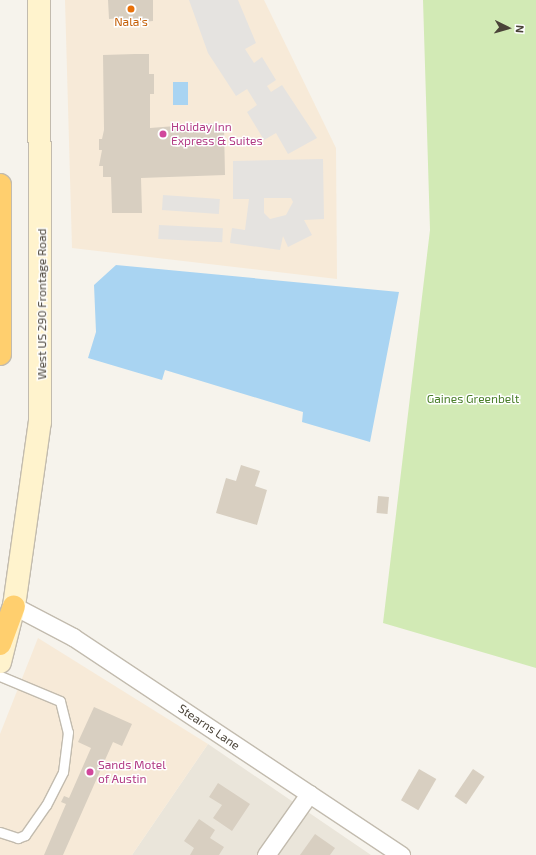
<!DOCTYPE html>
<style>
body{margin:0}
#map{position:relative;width:536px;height:855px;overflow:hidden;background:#f6f3ec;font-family:"Exo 2",sans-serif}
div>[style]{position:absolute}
.residential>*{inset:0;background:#eae5da}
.commercial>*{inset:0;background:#f7ead8}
.green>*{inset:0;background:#d2eab5}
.parking>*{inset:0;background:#e5e3e0;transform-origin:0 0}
.water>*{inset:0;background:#a9d4f2;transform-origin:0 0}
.building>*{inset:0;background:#d8cfc1;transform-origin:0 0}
.roads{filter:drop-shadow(1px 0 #c2bbae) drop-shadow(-1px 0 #c2bbae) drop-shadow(0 1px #c2bbae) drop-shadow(0 -1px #c2bbae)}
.lane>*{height:9px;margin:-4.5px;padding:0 4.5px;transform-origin:4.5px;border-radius:4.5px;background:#fff}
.street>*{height:17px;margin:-8.5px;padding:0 8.5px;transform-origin:8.5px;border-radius:8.5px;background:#fff}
.secondary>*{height:22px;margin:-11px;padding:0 11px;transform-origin:11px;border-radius:11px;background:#fff3cd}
.highway>*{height:22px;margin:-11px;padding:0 11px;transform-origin:11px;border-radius:11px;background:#ffcf6e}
.dots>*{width:11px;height:11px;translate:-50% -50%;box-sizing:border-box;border:2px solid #fff;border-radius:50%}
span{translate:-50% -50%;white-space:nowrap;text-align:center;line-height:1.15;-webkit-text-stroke:3px #fff;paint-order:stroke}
.food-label{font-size:12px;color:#c56008}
.hotel-label{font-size:12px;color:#b23c85}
.left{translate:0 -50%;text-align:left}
.street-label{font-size:12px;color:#4b4439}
.park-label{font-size:12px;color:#4a7f2a}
.north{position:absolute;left:488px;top:8px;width:40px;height:40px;-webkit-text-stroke:3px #fff;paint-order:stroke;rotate:95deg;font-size:11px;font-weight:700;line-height:16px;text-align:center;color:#4b4439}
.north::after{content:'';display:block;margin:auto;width:14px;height:18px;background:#4b4439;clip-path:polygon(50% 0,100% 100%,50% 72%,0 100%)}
</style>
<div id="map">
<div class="residential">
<i style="clip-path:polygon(208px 744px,371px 855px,132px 855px)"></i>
</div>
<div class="commercial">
<i style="clip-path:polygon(65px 0,264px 0,336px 148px,337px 279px,72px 248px)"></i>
<i style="clip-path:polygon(38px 638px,208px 744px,132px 855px,0 855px,0 734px)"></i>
</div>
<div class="green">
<i style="clip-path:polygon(423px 0,536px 0,536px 668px,383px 623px,430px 230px)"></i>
</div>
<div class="parking">
<i style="clip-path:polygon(189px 0,238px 0,256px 43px,245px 49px,254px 63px,262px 57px,276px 80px,267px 86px,271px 92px,282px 85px,317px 138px,288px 154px,276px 133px,264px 140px,247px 112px,257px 105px,247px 89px,236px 96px,208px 53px)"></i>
<i style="clip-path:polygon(evenodd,323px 159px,324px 219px,304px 220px,312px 235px,288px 247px,283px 236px,280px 250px,230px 243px,232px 228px,245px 230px,249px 199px,233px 199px,233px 161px,323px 159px,264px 198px,291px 198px,293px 202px,286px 215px,270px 219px,264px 213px,264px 198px)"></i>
<i style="left:163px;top:195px;width:57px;height:15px;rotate:4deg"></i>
<i style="left:159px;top:225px;width:64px;height:14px;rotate:3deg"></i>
</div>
<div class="water">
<i style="left:188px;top:82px;width:23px;height:15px;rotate:90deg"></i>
<i style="clip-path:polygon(116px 265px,399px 292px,370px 442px,302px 422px,303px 412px,165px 370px,162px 380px,88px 358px,96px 332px,94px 285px)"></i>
</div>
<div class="building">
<i style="clip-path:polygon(108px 0,153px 0,153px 21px,120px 24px,120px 18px,109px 19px)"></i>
<i style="clip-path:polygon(135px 54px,149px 54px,149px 74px,154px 74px,154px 94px,150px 94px,150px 128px,214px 123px,214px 127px,224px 127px,225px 175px,141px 178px,142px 213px,112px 213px,111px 177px,103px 177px,103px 166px,99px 166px,102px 150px,99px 150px,99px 139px,102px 139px,104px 130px,103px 55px)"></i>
<i style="clip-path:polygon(241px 465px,260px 471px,255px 486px,267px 490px,257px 525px,216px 513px,226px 478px,236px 481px)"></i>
<i style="left:378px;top:496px;width:11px;height:17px;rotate:5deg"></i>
<i style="clip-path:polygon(94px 707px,132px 724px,122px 746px,113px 742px,63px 855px,44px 855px,66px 804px,61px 802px,64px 796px,69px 798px,91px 748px,78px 742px)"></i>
<i style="left:419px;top:769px;width:20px;height:36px;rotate:30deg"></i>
<i style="left:473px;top:769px;width:14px;height:33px;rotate:34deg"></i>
<i style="clip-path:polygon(218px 783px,250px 804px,232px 831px,213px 818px,222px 805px,209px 797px)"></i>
<i style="clip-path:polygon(199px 819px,215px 830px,210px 838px,224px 847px,219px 855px,190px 855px,194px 848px,184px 841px)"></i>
<i style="clip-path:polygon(315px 834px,335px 848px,330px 855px,300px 855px)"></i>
</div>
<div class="roads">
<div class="lane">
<i style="left:0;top:676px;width:65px;rotate:22.6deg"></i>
<i style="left:60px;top:701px;width:32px;rotate:76deg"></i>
<i style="left:68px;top:732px;width:40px;rotate:97.1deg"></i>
<i style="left:63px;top:772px;width:37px;rotate:117deg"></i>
<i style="left:46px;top:805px;width:37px;rotate:125deg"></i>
<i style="left:25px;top:835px;width:8px;rotate:157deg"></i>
<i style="left:18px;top:838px;width:19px;rotate:-162deg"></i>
</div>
<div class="street">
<i style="left:14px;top:606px;width:67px;rotate:27.7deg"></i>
<i style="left:73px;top:637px;width:394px;rotate:33.6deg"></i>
<i style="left:266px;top:855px;width:75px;rotate:-54.8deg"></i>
</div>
<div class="secondary">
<i style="left:0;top:662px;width:58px;rotate:-76deg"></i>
<i style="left:14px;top:606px;width:186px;rotate:-82deg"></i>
<i style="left:40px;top:422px;width:422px;rotate:-90.1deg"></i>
</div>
<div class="highway">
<i style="left:0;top:185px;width:169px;rotate:90deg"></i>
<i style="left:0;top:644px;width:40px;rotate:-69.8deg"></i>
</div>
</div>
<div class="dots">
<i style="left:131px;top:9px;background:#e8710a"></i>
<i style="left:163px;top:134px;background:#d1479c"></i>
<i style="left:90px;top:772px;background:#d1479c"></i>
</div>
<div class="food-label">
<span style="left:131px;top:22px">Nala's</span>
</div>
<div class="hotel-label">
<span class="left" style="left:171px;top:134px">Holiday Inn<br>Express &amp; Suites</span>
<span class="left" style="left:98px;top:772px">Sands Motel<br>of Austin</span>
</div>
<div class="street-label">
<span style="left:42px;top:304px;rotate:-90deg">West US 290 Frontage Road</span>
<span style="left:209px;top:727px;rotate:34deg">Stearns Lane</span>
</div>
<div class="park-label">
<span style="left:473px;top:399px">Gaines Greenbelt</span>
</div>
<div class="north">N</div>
</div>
